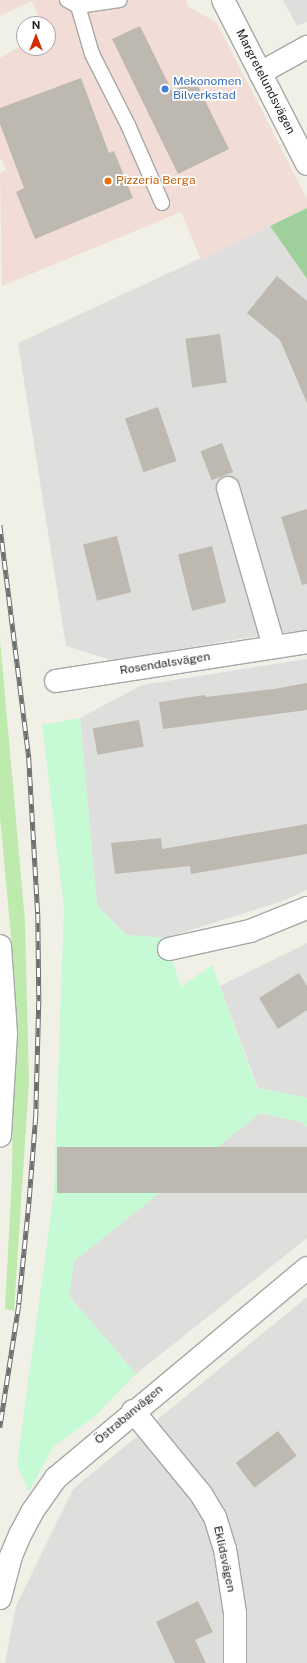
<!DOCTYPE html>
<meta charset="utf-8">
<style>
body{margin:0}
#map{position:relative;width:307px;height:1663px;overflow:hidden;background:#f1f0e7;font-family:"Public Sans",sans-serif}
div>[style]{position:absolute}
.residential>*{inset:0;background:#dededd}
.commercial>*{inset:0;background:#f1ddd6}
.grass>*{inset:0;background:#beebad}
.forest>*{inset:0;background:#9fd09b}
.park>*{inset:0;background:#c5fad4}
.building>*{inset:0;background:#beb9b0;transform-origin:0 0}
.roads{filter:drop-shadow(1px 0 #a7a7a7) drop-shadow(-1px 0 #a7a7a7) drop-shadow(0 1px #a7a7a7) drop-shadow(0 -1px #a7a7a7)}
.lane>*{height:14px;margin:-7px;padding:0 7px;transform-origin:7px;border-radius:7px;background:#fff}
.street>*{height:22px;margin:-11px;padding:0 11px;transform-origin:11px;border-radius:11px;background:#fff}
.rail>*{height:4.5px;margin-top:-2.25px;transform-origin:0;background:repeating-linear-gradient(90deg,#fff 0 9px,#6e6e6e 0 18px);box-sizing:border-box;border-block:1px solid #6e6e6e}
.dots>*{width:11px;height:11px;translate:-50% -50%;box-sizing:border-box;border:2px solid #fff;border-radius:50%}
span{translate:-50% -50%;white-space:nowrap;text-align:center;line-height:1.15;-webkit-text-stroke:3.5px #fff;paint-order:stroke}
.shop-label{font-size:12px;color:#366cbe}
.left{translate:0 -50%;text-align:left}
.street-label{font-size:12px;color:#202020}
.food-label{font-size:12px;color:#c56008}
.north{position:absolute;left:16px;top:16px;width:40px;height:40px;box-sizing:border-box;background:#fff;border:1px solid #a6a6a6;border-radius:50%;rotate:0deg;font-size:11px;font-weight:700;line-height:16px;text-align:center;color:#202020}
.north::after{content:'';display:block;margin:auto;width:14px;height:18px;background:#d12d00;clip-path:polygon(50% 0,100% 100%,50% 72%,0 100%)}
</style>
<div id="map">
<div class="residential">
<i style="clip-path:polygon(283px 0,307px 0,307px 22px,297px 26px)"></i>
<i style="clip-path:polygon(270px 226px,307px 279px,307px 630px,225px 641px,118px 662px,66px 646px,18px 343px)"></i>
<i style="clip-path:polygon(307px 659px,307px 890px,283px 901px,165px 938px,126px 935px,97px 906px,80px 718px,142px 685px)"></i>
<i style="clip-path:polygon(307px 943px,307px 1098px,258px 1088px,220px 986px)"></i>
<i style="clip-path:polygon(260px 1113px,302px 1122px,307px 1127px,307px 1238px,136px 1374px,69px 1296px,74px 1261px)"></i>
<i style="clip-path:polygon(307px 1297px,307px 1663px,5px 1663px,16px 1606px,73px 1489px)"></i>
</div>
<div class="commercial">
<i style="clip-path:polygon(0 0,186px 0,188px 6px,217px 23px,307px 199px,307px 208px,201px 260px,181px 212px,2px 286px,0 173px,6px 170px,0 157px,0 58px,24px 44px,24px 48px,48px 48px,48px 24px,42px 24px,32px 1px,0 16px)"></i>
</div>
<div class="grass">
<i style="clip-path:polygon(0 639px,25px 921px,29px 1082px,14px 1311px,5px 1309px,12px 1176px,14px 969px,0 817px)"></i>
</div>
<div class="forest">
<i style="clip-path:polygon(307px 208px,307px 279px,270px 226px)"></i>
</div>
<div class="park">
<i style="clip-path:polygon(80px 718px,97px 906px,126px 935px,165px 938px,181px 987px,212px 965px,257px 1088px,307px 1098px,307px 1127px,302px 1122px,260px 1113px,74px 1261px,69px 1296px,136px 1374px,94px 1417px,53px 1447px,29px 1492px,17px 1464px,54px 1192px,64px 907px,42px 725px)"></i>
</div>
<div class="building">
<i style="clip-path:polygon(140px 26px,172px 91px,195px 80px,229px 149px,178px 174px,112px 39px)"></i>
<i style="clip-path:polygon(81px 78px,109px 153px,114px 151px,133px 198px,35px 239px,16px 192px,24px 188px,0 124px,0 108px)"></i>
<i style="clip-path:polygon(277px 276px,307px 301px,307px 403px,280px 340px,247px 313px)"></i>
<i style="left:220px;top:334px;width:49px;height:35px;rotate:82deg"></i>
<i style="left:158px;top:407px;width:57px;height:35px;rotate:71deg"></i>
<i style="left:222px;top:443px;width:31px;height:23px;rotate:69deg"></i>
<i style="clip-path:polygon(307px 509px,307px 584px,302px 585px,281px 517px)"></i>
<i style="left:117px;top:536px;width:58px;height:35px;rotate:76deg"></i>
<i style="left:212px;top:546px;width:58px;height:35px;rotate:76deg"></i>
<i style="clip-path:polygon(307px 683px,307px 710px,163px 729px,159px 702px,205px 695px,206px 697px,274px 689px)"></i>
<i style="left:139px;top:720px;width:27px;height:47px;rotate:80deg"></i>
<i style="clip-path:polygon(307px 824px,307px 854px,191px 874px,190px 866px,115px 874px,111px 843px,161px 838px,162px 849px)"></i>
<i style="clip-path:polygon(299px 973px,307px 986px,307px 1010px,278px 1029px,259px 998px)"></i>
<i style="left:307px;top:1147px;width:46px;height:250px;rotate:90deg"></i>
<i style="left:278px;top:1431px;width:31px;height:53px;rotate:53deg"></i>
<i style="clip-path:polygon(198px 1601px,213px 1632px,195px 1640px,206px 1663px,175px 1663px,156px 1622px)"></i>
</div>
<div class="roads">
<div class="lane">
<i style="left:67px;top:0;width:13px;rotate:29deg"></i>
<i style="left:78px;top:6px;width:42px;rotate:-8.1deg"></i>
<i style="left:78px;top:6px;width:50px;rotate:73.7deg"></i>
<i style="left:92px;top:54px;width:80px;rotate:63.1deg"></i>
<i style="left:128px;top:125px;width:85px;rotate:66.4deg"></i>
</div>
<div class="street">
<i style="left:223px;top:0;width:184px;rotate:62.9deg"></i>
<i style="left:260px;top:73px;width:54px;rotate:-29deg"></i>
<i style="left:228px;top:488px;width:165px;rotate:73.8deg"></i>
<i style="left:56px;top:681px;width:254px;rotate:-8.8deg"></i>
<i style="left:0;top:946px;width:88px;rotate:86.1deg"></i>
<i style="left:6px;top:1034px;width:102px;rotate:93.4deg"></i>
<i style="left:169px;top:949px;width:83px;rotate:-12.5deg"></i>
<i style="left:250px;top:931px;width:61px;rotate:-22deg"></i>
<i style="left:133px;top:1411px;width:107px;rotate:50.7deg"></i>
<i style="left:201px;top:1494px;width:27px;rotate:59deg"></i>
<i style="left:215px;top:1517px;width:34px;rotate:73deg"></i>
<i style="left:225px;top:1549px;width:65px;rotate:81.1deg"></i>
<i style="left:235px;top:1613px;width:50px;rotate:90deg"></i>
<i style="left:0;top:1598px;width:43px;rotate:-75.3deg"></i>
<i style="left:11px;top:1556px;width:25px;rotate:-67deg"></i>
<i style="left:21px;top:1533px;width:24px;rotate:-62deg"></i>
<i style="left:32px;top:1512px;width:42px;rotate:-54.8deg"></i>
<i style="left:56px;top:1478px;width:327px;rotate:-39.9deg"></i>
</div>
</div>
<div class="rail">
<i style="left:0;top:525px;width:236px;rotate:82.9deg"></i>
<i style="left:29px;top:759px;width:155px;rotate:86.7deg"></i>
<i style="left:38px;top:914px;width:87px;rotate:89.3deg"></i>
<i style="left:39px;top:1001px;width:115px;rotate:91.5deg"></i>
<i style="left:36px;top:1116px;width:88px;rotate:94.5deg"></i>
<i style="left:29px;top:1204px;width:101px;rotate:95.7deg"></i>
<i style="left:19px;top:1305px;width:124px;rotate:98.8deg"></i>
</div>
<div class="dots">
<i style="left:165px;top:89px;background:#3f7fe0"></i>
<i style="left:108px;top:181px;background:#e8710a"></i>
</div>
<div class="shop-label">
<span class="left" style="left:173px;top:89px">Mekonomen<br>Bilverkstad</span>
</div>
<div class="street-label">
<span style="left:265px;top:82px;rotate:63deg">Margretelundsvägen</span>
<span style="left:165px;top:664px;rotate:-9deg">Rosendalsvägen</span>
<span style="left:129px;top:1415px;rotate:-40deg">Östrabanvägen</span>
<span style="left:224px;top:1559px;rotate:78deg">Eklidsvägen</span>
</div>
<div class="food-label">
<span class="left" style="left:116px;top:181px">Pizzeria Berga</span>
</div>
<div class="north">N</div>
</div>
